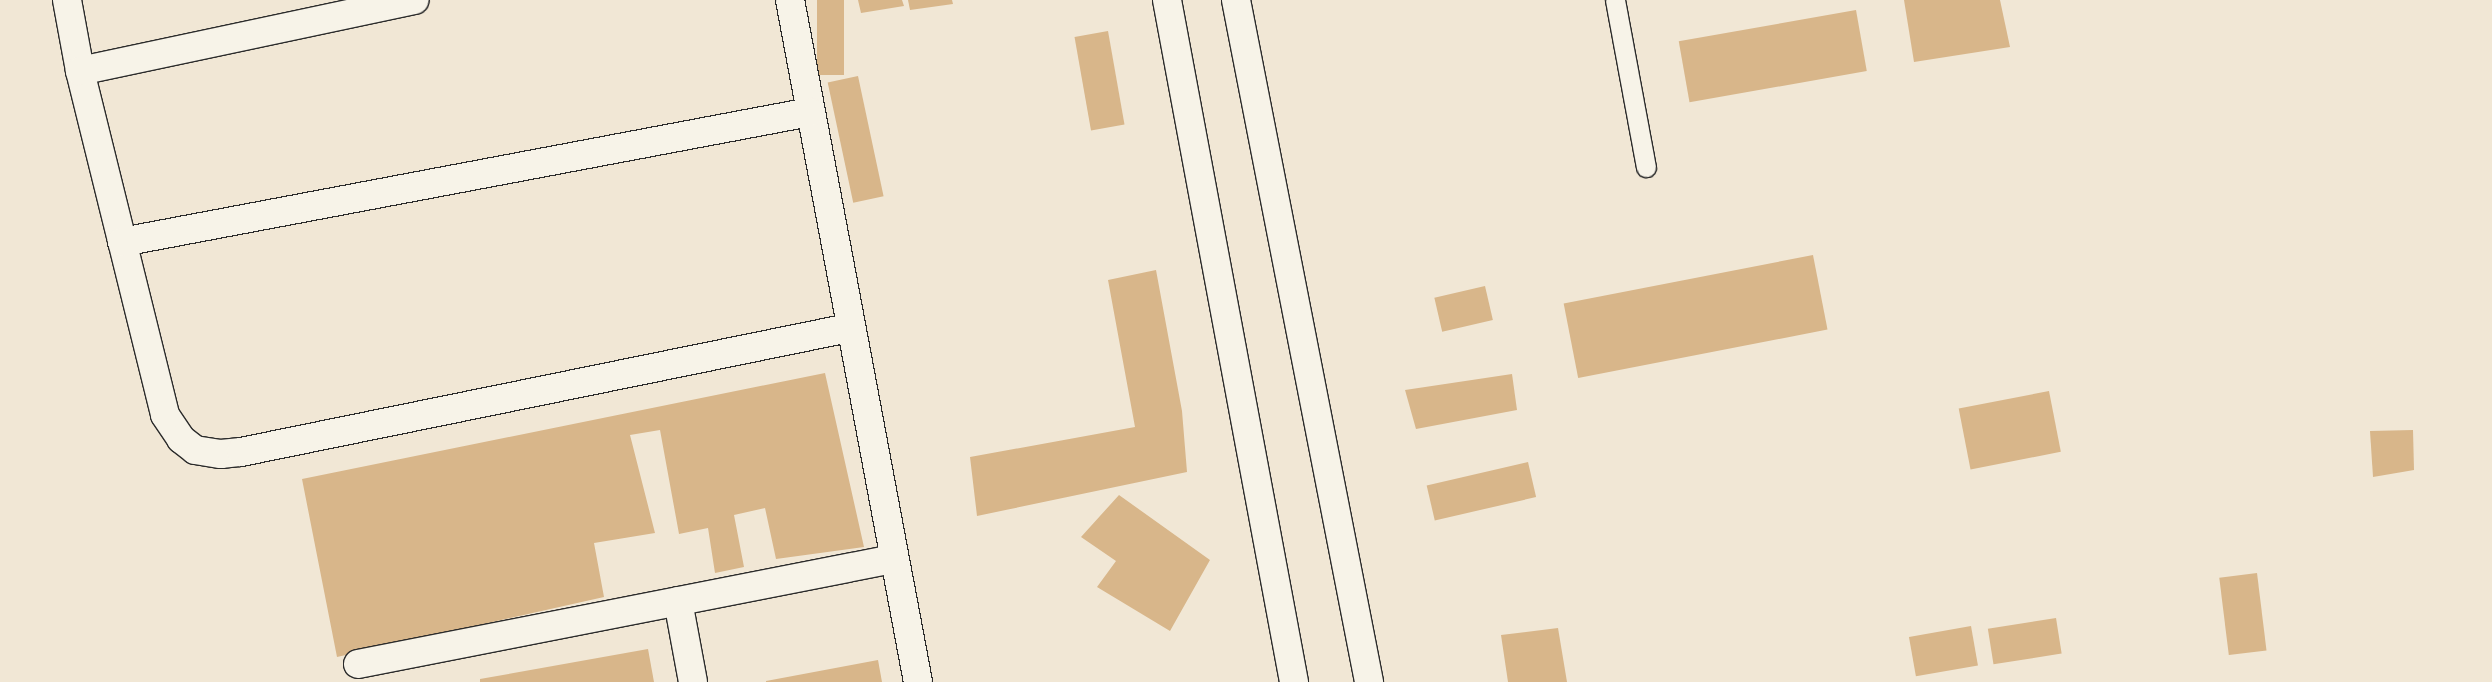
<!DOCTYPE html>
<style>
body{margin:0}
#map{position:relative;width:2492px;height:682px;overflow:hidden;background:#f1e7d5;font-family:"Playpen Sans",sans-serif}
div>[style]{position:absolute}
.building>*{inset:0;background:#d8b68a;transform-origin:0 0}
.roads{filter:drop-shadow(1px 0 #2b2b2b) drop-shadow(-1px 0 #2b2b2b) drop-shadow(0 1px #2b2b2b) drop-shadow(0 -1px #2b2b2b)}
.lane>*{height:19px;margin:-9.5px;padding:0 9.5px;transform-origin:9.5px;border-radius:9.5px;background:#f7f3e8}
.street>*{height:28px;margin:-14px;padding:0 14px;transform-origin:14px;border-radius:14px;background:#f7f3e8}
.secondary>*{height:28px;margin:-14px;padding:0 14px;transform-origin:14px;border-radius:14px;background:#f7f3e8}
span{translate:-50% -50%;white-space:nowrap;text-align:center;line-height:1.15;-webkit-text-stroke:4px #f7f3e8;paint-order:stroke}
</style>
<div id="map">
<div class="building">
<i style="left:817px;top:0;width:27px;height:75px"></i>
<i style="clip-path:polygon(858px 0,902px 0,904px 6px,861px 13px)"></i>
<i style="clip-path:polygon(908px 0,952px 0,953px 4px,910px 10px)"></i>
<i style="clip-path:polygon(1904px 0,2000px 0,2010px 47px,1914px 62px)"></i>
<i style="left:1856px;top:10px;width:62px;height:180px;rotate:80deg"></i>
<i style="left:1108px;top:31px;width:95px;height:34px;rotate:80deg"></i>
<i style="left:858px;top:76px;width:123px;height:31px;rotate:78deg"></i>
<i style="left:1813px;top:255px;width:76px;height:254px;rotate:79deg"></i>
<i style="clip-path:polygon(1156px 270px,1182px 411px,1187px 472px,977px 516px,970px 457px,1135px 427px,1108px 280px)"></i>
<i style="left:1485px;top:286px;width:35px;height:52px;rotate:77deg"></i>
<i style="clip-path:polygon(825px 373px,864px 547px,776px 559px,765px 508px,734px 515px,744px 567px,715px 573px,708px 528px,679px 534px,660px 430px,630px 435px,655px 533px,594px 543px,604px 597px,337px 657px,302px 479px)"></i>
<i style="clip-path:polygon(1512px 374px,1517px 410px,1416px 429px,1405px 390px)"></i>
<i style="left:2049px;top:391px;width:62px;height:92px;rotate:79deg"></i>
<i style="clip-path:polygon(2413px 430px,2414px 470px,2373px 477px,2370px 431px)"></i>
<i style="left:1528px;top:462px;width:36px;height:104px;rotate:77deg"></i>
<i style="clip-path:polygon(1119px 495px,1210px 560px,1170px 631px,1097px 587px,1116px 561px,1081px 537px)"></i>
<i style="left:2257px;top:573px;width:78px;height:38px;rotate:83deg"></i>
<i style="left:2056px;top:618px;width:36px;height:69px;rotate:81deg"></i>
<i style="left:1971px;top:626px;width:40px;height:63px;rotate:80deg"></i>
<i style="clip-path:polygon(1558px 628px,1567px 682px,1508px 682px,1501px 635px)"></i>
<i style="clip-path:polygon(648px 649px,654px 682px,480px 682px,480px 679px)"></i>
<i style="clip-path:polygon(878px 660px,882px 682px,766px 682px,766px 681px)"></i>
</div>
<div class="roads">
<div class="lane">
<i style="left:1615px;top:0;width:170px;rotate:79.5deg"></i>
</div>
<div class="street">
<i style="left:67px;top:0;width:72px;rotate:79.6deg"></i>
<i style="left:80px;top:71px;width:354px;rotate:76.1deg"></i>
<i style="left:165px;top:415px;width:29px;rotate:56deg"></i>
<i style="left:181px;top:439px;width:18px;rotate:38deg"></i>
<i style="left:195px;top:450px;width:26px;rotate:9deg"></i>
<i style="left:221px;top:454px;width:20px;rotate:-6deg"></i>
<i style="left:241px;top:452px;width:621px;rotate:-11.53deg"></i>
<i style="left:790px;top:0;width:694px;rotate:79.37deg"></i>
<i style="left:80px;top:71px;width:342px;rotate:-12deg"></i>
<i style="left:122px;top:242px;width:700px;rotate:-10.7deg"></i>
<i style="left:678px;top:601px;width:82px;rotate:79.5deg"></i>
<i style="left:358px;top:664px;width:545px;rotate:-11.1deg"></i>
</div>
<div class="secondary">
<i style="left:1167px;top:0;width:694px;rotate:79.45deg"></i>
<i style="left:1236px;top:0;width:695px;rotate:78.96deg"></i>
</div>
</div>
</div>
